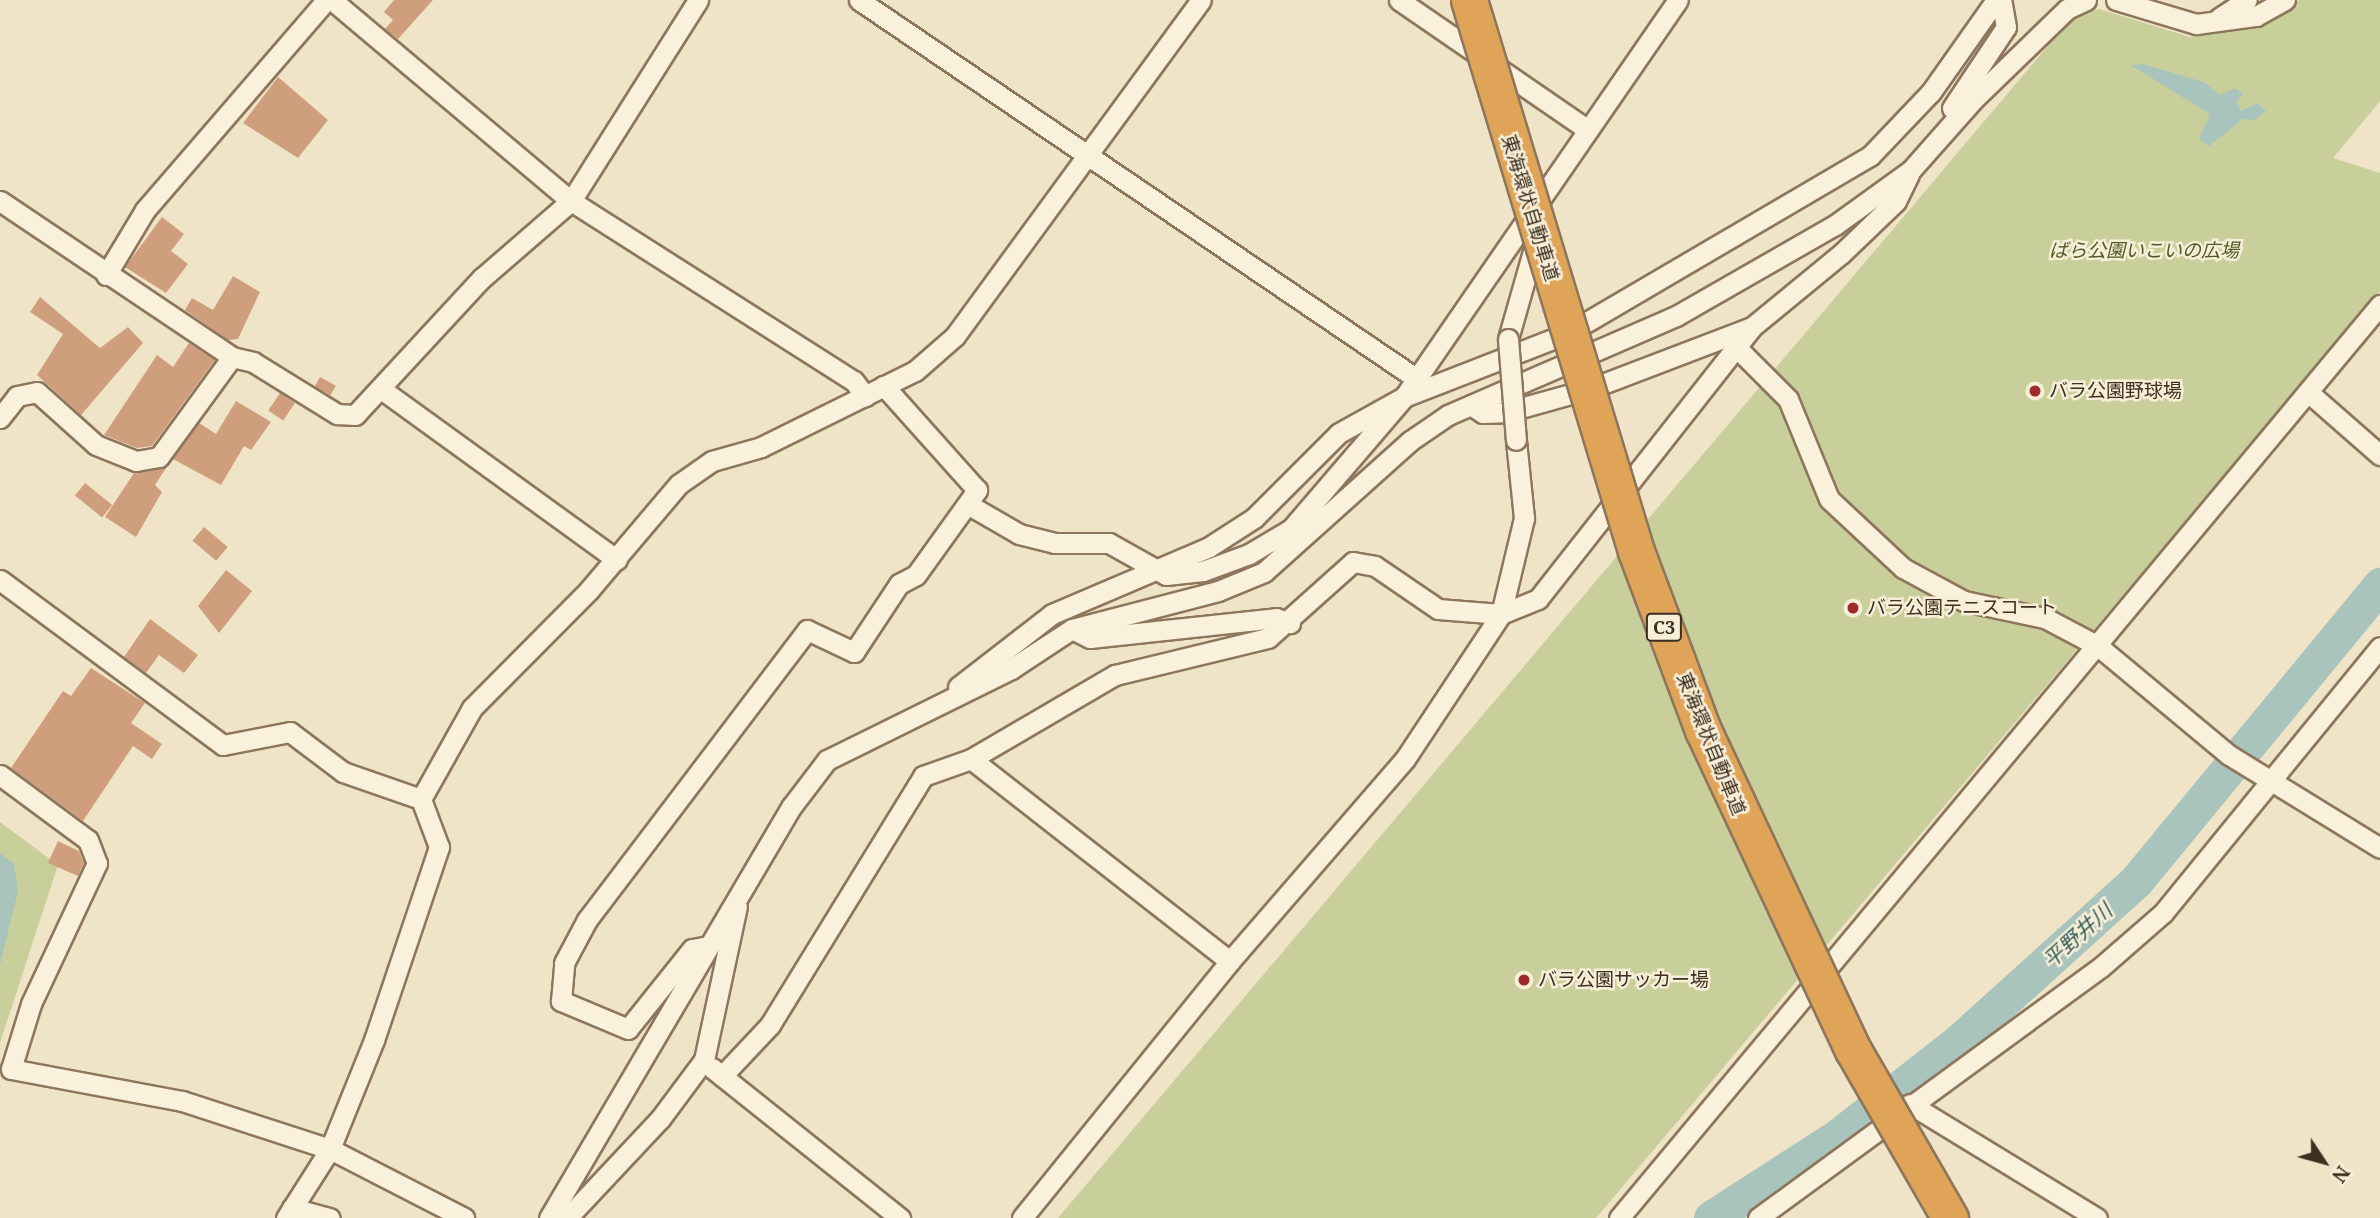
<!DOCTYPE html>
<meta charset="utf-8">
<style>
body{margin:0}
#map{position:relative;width:2380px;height:1218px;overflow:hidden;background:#f0e4c8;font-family:"Noto Serif","Noto Sans JP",serif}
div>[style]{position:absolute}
.green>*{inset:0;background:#c9cf9b}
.water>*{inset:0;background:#a9c4bc}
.river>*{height:35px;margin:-17.5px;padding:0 17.5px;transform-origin:17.5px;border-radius:17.5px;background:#a9c4bc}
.building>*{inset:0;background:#cf9f7d;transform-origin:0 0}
.roads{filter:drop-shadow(2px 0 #8d765c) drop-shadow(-2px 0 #8d765c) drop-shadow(0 2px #8d765c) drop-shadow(0 -2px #8d765c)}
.street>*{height:19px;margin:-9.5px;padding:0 9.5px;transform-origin:9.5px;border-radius:9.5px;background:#faf1dc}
.bridges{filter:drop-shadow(2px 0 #8d765c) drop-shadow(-2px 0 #8d765c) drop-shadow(0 2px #8d765c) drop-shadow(0 -2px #8d765c)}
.street-bridge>*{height:19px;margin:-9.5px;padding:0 9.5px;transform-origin:9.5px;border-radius:9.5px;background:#faf1dc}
.highway-bridge>*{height:35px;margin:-17.5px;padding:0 17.5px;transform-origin:17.5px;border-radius:17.5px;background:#e0a458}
.dots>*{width:19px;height:19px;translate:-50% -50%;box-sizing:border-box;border:4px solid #f7eed8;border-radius:50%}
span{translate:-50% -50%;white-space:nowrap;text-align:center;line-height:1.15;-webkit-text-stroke:5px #f7eed8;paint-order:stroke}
.shield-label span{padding:2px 5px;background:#f7eed8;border:2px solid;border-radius:5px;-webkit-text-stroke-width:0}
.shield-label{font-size:18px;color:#3d2e20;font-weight:700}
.street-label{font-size:19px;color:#3d2e20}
.park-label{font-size:19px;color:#4d5a26;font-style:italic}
.poi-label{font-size:19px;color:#3d2e20}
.left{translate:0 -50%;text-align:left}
.water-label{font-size:21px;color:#2f5d5a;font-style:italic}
.north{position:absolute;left:2289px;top:1127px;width:70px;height:70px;-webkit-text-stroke:5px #f7eed8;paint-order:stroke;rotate:126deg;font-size:19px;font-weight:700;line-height:28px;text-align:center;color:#3d2e20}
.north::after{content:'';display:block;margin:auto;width:24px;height:32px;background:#3d2e20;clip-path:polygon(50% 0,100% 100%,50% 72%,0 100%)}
</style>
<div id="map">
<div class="green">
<i style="clip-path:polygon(2299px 0,2380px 0,2380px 101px,2333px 158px,2380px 173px,2380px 291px,1596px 1218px,1058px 1218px,2073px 16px,2099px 9px,2190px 37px,2245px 27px)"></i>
<i style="clip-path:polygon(0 822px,58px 865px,0 1043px)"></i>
</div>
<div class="water">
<i style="clip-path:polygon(2143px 64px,2204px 82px,2220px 95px,2235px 88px,2243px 93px,2237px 101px,2241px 111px,2257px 103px,2266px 111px,2255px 120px,2243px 119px,2209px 146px,2199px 139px,2210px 114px,2132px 66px)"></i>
<i style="clip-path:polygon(0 853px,14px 864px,18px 891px,0 965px)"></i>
</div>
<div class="river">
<i style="left:1711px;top:1218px;width:151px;rotate:-32.8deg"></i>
<i style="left:1838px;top:1136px;width:152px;rotate:-38.1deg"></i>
<i style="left:1958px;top:1042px;width:240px;rotate:-42.1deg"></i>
<i style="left:2136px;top:881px;width:384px;rotate:-50.5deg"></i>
</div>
<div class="building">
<i style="clip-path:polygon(394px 0,433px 0,398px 39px,385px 29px,393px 20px,384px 12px)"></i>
<i style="clip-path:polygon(278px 77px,328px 120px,298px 158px,243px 123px)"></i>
<i style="clip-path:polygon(162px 217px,184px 234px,171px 251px,188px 264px,166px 293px,125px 267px)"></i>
<i style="clip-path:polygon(233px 276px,260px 292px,238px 339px,228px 340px,185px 310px,192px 298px,213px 310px)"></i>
<i style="clip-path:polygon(40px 297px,100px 348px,128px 327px,143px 343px,81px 415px,37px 375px,63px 334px,30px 312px)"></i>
<i style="clip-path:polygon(189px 343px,215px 360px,152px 446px,137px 448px,104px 435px,157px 355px,173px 367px)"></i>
<i style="left:320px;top:377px;width:18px;height:11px;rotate:29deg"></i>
<i style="left:280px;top:393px;width:18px;height:21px;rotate:34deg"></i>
<i style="clip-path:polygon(236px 401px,271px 422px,251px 450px,244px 446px,221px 485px,173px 459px,199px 423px,216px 434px)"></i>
<i style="clip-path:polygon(168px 465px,155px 485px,162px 492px,136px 537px,105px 517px,134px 473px)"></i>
<i style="left:85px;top:483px;width:35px;height:16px;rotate:39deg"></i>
<i style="left:204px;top:527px;width:31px;height:18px;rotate:40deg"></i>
<i style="clip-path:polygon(226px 570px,252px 591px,219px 633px,198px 606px)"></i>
<i style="clip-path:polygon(150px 619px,198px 655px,184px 673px,159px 655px,146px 673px,124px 657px)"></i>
<i style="clip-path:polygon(91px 668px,145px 703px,131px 723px,162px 744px,152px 759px,133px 746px,83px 821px,11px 768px,63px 691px,71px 696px)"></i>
<i style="clip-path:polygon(58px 841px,79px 851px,84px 863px,78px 876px,48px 863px)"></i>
</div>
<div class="roads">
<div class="street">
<i style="left:332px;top:0;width:312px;rotate:40.1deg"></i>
<i style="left:571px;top:201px;width:335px;rotate:32.5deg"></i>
<i style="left:854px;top:381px;width:19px;rotate:54deg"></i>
<i style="left:859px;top:0;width:675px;rotate:34.18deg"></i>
<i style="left:1399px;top:0;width:229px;rotate:34.5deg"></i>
<i style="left:2116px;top:0;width:84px;rotate:16.7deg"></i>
<i style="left:2196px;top:24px;width:61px;rotate:-7.6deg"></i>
<i style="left:2256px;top:16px;width:33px;rotate:-29deg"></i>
<i style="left:2219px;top:18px;width:33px;rotate:-33deg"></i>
<i style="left:1952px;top:108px;width:97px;rotate:-56.3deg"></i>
<i style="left:2006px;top:27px;width:27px;rotate:-100deg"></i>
<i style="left:0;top:201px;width:280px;rotate:33.9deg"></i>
<i style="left:232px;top:357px;width:22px;rotate:13deg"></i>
<i style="left:253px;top:362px;width:99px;rotate:31.8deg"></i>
<i style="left:337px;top:414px;width:18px;rotate:3deg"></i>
<i style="left:355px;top:415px;width:187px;rotate:-47.2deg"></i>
<i style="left:482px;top:278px;width:118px;rotate:-40.9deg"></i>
<i style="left:571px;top:201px;width:238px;rotate:-57.7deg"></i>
<i style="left:106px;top:275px;width:76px;rotate:-59deg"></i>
<i style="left:145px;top:210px;width:277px;rotate:-49.2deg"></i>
<i style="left:1508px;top:339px;width:106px;rotate:-74.1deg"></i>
<i style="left:1739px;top:350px;width:69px;rotate:45deg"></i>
<i style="left:1788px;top:399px;width:108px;rotate:67.7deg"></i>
<i style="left:1829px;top:499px;width:101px;rotate:43deg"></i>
<i style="left:1903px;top:568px;width:69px;rotate:28.4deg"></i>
<i style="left:1964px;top:601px;width:83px;rotate:11.9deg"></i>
<i style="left:2045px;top:618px;width:60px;rotate:27.8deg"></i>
<i style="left:2098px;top:646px;width:170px;rotate:39.8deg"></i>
<i style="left:2229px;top:755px;width:177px;rotate:31.6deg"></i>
<i style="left:381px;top:389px;width:291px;rotate:35.9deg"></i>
<i style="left:2308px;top:392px;width:96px;rotate:41.2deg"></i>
<i style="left:1471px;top:405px;width:14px;rotate:34deg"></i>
<i style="left:1483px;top:413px;width:23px;rotate:-2deg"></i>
<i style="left:1506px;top:412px;width:89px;rotate:-15.6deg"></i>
<i style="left:1592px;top:388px;width:171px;rotate:-20.9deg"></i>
<i style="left:1752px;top:327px;width:115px;rotate:-39.4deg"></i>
<i style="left:1841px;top:254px;width:76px;rotate:-43.9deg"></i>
<i style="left:1896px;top:201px;width:30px;rotate:-64deg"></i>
<i style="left:0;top:418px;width:28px;rotate:-52deg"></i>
<i style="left:17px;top:396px;width:20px;rotate:-11deg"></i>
<i style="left:37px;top:392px;width:79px;rotate:41.9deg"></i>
<i style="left:96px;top:445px;width:43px;rotate:21.8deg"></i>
<i style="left:136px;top:461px;width:23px;rotate:-10deg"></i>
<i style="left:159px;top:457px;width:124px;rotate:-53.9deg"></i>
<i style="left:969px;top:505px;width:58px;rotate:30.1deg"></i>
<i style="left:1019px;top:534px;width:36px;rotate:14deg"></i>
<i style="left:1054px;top:543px;width:55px"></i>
<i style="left:1109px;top:543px;width:65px;rotate:29.3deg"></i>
<i style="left:1166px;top:575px;width:37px;rotate:-6deg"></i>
<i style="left:1203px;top:571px;width:49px;rotate:-20.3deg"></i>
<i style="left:1249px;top:554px;width:49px;rotate:-30.8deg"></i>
<i style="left:1291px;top:529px;width:174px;rotate:-49.4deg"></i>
<i style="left:1404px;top:397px;width:482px;rotate:-55.4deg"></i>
<i style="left:0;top:580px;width:277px;rotate:36.5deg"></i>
<i style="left:223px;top:745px;width:68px;rotate:-11deg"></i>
<i style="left:290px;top:732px;width:66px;rotate:37deg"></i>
<i style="left:343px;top:772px;width:83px;rotate:19.1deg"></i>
<i style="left:1072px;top:629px;width:20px;rotate:27deg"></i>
<i style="left:1090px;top:638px;width:187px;rotate:-6.1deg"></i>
<i style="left:1276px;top:618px;width:15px;rotate:20deg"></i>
<i style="left:958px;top:687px;width:119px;rotate:-37.8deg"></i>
<i style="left:1052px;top:614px;width:171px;rotate:-23.1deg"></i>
<i style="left:1209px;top:547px;width:54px;rotate:-32.8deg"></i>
<i style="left:1254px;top:518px;width:120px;rotate:-45deg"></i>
<i style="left:1339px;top:433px;width:74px;rotate:-29deg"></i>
<i style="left:1404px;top:397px;width:176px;rotate:-21.3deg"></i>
<i style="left:1568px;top:333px;width:350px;rotate:-30.4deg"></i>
<i style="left:1870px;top:156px;width:88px;rotate:-46.4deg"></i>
<i style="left:1931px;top:92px;width:113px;rotate:-54.8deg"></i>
<i style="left:971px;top:759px;width:328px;rotate:38deg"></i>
<i style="left:0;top:775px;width:109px;rotate:36.5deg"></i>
<i style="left:88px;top:840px;width:25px;rotate:69deg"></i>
<i style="left:97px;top:863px;width:156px;rotate:115.1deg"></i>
<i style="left:31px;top:1004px;width:68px;rotate:107.1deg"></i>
<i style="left:11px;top:1069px;width:174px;rotate:10.6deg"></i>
<i style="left:182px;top:1101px;width:156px;rotate:18deg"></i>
<i style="left:330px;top:1149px;width:151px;rotate:27.2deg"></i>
<i style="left:708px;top:946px;width:16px;rotate:169deg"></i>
<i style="left:692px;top:949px;width:102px;rotate:128.7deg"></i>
<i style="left:628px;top:1029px;width:73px;rotate:-157.3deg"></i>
<i style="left:561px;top:1001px;width:38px;rotate:-85deg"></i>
<i style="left:564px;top:963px;width:49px;rotate:-61.9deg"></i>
<i style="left:587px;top:920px;width:364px;rotate:-52.8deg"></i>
<i style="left:807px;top:630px;width:52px;rotate:25.1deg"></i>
<i style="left:854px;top:652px;width:82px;rotate:-56.5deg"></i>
<i style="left:899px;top:584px;width:19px;rotate:-28deg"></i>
<i style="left:916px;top:575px;width:105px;rotate:-54.3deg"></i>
<i style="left:977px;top:490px;width:140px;rotate:-131.8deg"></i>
<i style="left:712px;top:1068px;width:241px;rotate:38.6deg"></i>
<i style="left:722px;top:1076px;width:70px;rotate:-46.7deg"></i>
<i style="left:770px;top:1025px;width:292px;rotate:-58.4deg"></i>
<i style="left:923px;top:776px;width:51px;rotate:-19.5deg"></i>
<i style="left:971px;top:759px;width:167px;rotate:-30.3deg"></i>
<i style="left:1115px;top:675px;width:157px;rotate:-13.6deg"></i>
<i style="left:1268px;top:638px;width:114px;rotate:-41.8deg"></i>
<i style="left:1353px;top:562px;width:22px;rotate:10deg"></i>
<i style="left:1375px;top:566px;width:76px;rotate:34.3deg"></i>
<i style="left:1438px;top:609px;width:63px;rotate:4.5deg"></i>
<i style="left:1501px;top:614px;width:99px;rotate:-76.5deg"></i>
<i style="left:1524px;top:518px;width:78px;rotate:-95.9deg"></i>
<i style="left:1910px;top:1104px;width:219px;rotate:31.4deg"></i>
<i style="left:292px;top:1208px;width:39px;rotate:15deg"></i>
<i style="left:286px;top:1218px;width:82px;rotate:-57.5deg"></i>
<i style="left:330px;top:1149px;width:118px;rotate:-68deg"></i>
<i style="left:374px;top:1040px;width:204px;rotate:-71.4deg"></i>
<i style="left:439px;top:847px;width:51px;rotate:-110.6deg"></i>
<i style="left:421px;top:799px;width:104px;rotate:-60.7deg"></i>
<i style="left:472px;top:708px;width:166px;rotate:-45.2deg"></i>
<i style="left:589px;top:590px;width:139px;rotate:-49.7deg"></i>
<i style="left:679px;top:484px;width:40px;rotate:-34.9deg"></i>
<i style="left:712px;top:461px;width:51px;rotate:-15.9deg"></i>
<i style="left:761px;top:447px;width:172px;rotate:-26.3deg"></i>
<i style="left:915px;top:371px;width:53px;rotate:-41.2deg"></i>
<i style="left:955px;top:336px;width:416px;rotate:-53.8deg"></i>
<i style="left:549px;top:1218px;width:478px;rotate:-59.5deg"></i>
<i style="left:792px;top:806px;width:58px;rotate:-52.7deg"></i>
<i style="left:827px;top:760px;width:205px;rotate:-26.3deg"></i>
<i style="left:1011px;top:669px;width:73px;rotate:-33.3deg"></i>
<i style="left:1072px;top:629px;width:151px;rotate:-14.6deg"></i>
<i style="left:1218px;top:591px;width:50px;rotate:-22.4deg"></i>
<i style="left:1264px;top:572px;width:196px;rotate:-41.9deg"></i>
<i style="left:1410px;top:441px;width:46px;rotate:-34.4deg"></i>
<i style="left:1448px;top:415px;width:249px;rotate:-23.5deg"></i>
<i style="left:1676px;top:316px;width:183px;rotate:-29.8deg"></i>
<i style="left:1835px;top:225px;width:94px;rotate:-35.9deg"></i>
<i style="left:1911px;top:170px;width:94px;rotate:-48.5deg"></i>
<i style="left:1973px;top:100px;width:131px;rotate:-44.1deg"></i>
<i style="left:2067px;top:9px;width:21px;rotate:-25deg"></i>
<i style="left:567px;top:1218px;width:136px;rotate:-46.8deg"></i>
<i style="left:660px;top:1119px;width:74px;rotate:-53.3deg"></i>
<i style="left:704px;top:1060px;width:157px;rotate:-77.9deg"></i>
<i style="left:1022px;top:1218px;width:331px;rotate:-51deg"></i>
<i style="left:1230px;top:961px;width:267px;rotate:-49.1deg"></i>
<i style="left:1405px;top:759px;width:174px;rotate:-56.5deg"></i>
<i style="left:1501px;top:614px;width:40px;rotate:-22deg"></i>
<i style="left:1538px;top:599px;width:346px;rotate:-51.8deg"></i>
<i style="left:1619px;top:1218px;width:1189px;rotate:-50.19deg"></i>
<i style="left:1758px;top:1218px;width:425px;rotate:-36.2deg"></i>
<i style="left:2101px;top:967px;width:82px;rotate:-41.1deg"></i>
<i style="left:2163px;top:913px;width:343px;rotate:-50.8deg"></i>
</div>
</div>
<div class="bridges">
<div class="street-bridge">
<i style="left:1508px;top:339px;width:101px;rotate:85.5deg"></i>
</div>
<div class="highway-bridge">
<i style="left:1469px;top:0;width:576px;rotate:73.14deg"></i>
<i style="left:1636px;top:551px;width:191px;rotate:69.5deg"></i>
<i style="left:1703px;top:730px;width:353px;rotate:64.9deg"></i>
<i style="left:1853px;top:1050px;width:194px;rotate:60deg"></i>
</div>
</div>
<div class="dots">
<i style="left:2035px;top:391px;background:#9e2a2b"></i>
<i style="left:1853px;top:608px;background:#9e2a2b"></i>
<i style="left:1524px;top:980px;background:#9e2a2b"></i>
</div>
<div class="shield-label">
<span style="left:1664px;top:627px">C3</span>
</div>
<div class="street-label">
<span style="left:1530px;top:208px;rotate:73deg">東海環状自動車道</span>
<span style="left:1711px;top:744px;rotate:68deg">東海環状自動車道</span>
</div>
<div class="park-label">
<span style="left:2144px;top:251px">ばら公園いこいの広場</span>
</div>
<div class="poi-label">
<span class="left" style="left:2049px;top:391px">バラ公園野球場</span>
<span class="left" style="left:1867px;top:608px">バラ公園テニスコート</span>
<span class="left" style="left:1538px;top:980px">バラ公園サッカー場</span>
</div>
<div class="water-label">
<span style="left:2077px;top:935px;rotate:-42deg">平野井川</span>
</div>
<div class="north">N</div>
</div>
